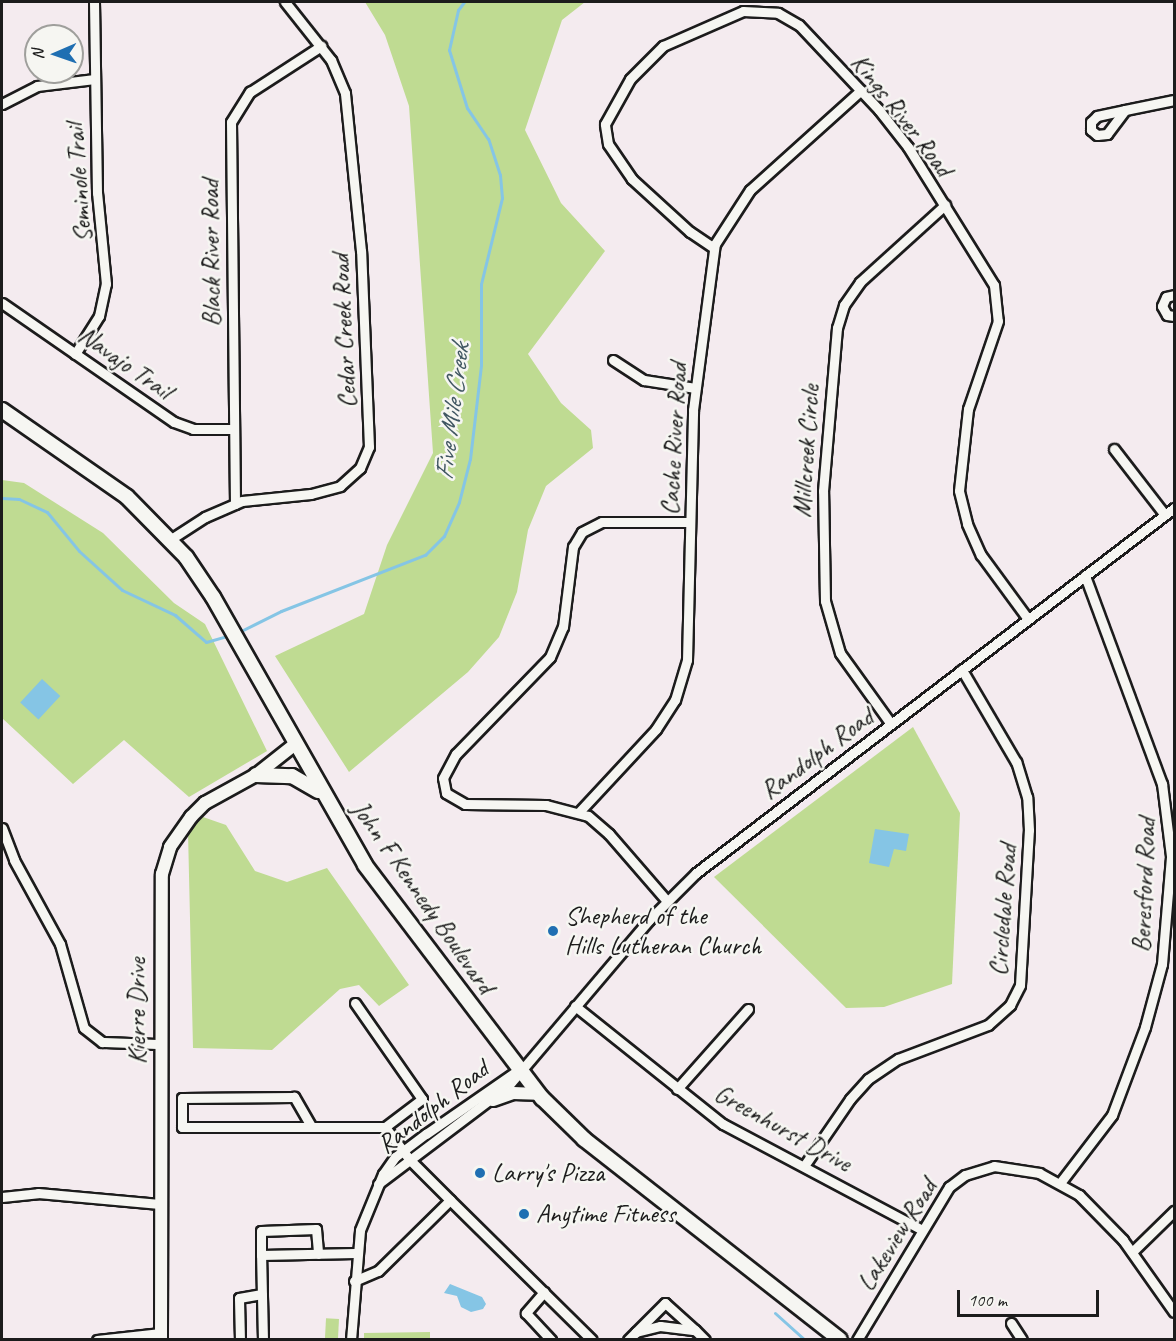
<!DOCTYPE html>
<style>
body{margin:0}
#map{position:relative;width:1176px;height:1341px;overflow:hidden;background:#f4ebef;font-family:Caveat,sans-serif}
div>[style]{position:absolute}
.green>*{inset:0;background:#bfdb92;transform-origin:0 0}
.water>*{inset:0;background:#85c5e5;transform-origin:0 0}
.stream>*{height:3px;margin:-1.5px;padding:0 1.5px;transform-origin:1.5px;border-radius:1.5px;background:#85c5e5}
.roads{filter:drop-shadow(2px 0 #1c1c1c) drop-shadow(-2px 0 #1c1c1c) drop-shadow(0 2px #1c1c1c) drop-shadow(0 -2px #1c1c1c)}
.street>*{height:9px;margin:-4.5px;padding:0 4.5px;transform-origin:4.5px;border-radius:4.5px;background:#f6f6f2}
.secondary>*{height:12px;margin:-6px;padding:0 6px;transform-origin:6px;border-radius:6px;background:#f6f6f2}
.primary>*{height:14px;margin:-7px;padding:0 7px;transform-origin:7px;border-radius:7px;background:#f6f6f2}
.dots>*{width:16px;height:16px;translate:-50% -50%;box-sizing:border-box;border:3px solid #f6f6f2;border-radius:50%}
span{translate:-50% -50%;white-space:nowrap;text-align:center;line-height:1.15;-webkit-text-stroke:5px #f6f6f2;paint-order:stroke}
.street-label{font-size:26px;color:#1c1c1c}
.poi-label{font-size:26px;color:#1c1c1c}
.left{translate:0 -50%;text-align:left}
.water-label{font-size:27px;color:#415762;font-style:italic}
.frame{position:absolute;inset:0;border:3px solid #1c1c1c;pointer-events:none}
.north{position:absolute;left:24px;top:24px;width:60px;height:60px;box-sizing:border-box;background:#f6f6f2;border:2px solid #9f9f9c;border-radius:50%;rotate:268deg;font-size:16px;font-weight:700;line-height:24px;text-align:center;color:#1c1c1c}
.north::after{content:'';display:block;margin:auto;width:21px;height:27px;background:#1f6fb2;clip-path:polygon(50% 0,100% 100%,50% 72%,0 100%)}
.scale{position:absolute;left:957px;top:1290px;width:142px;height:27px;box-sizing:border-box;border:3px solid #1c1c1c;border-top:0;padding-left:8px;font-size:18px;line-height:21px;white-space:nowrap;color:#1c1c1c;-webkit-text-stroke:4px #f6f6f2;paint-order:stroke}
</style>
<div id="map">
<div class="green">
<i style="clip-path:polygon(365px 2px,585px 2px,562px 20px,525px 130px,561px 203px,605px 251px,528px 354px,561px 403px,591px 430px,593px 448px,546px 486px,528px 530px,517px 592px,499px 637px,468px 672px,349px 772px,275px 656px,364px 614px,387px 545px,433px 453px,409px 106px,385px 35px)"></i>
<i style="clip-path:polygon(2px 480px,24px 483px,103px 533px,174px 603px,205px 624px,267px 751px,189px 797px,124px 740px,73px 784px,2px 718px)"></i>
<i style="clip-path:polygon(913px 727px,960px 813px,952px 984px,884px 1007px,846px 1008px,714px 877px)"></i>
<i style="clip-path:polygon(203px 817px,226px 825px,255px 871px,287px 882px,327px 868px,409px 985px,379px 1006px,359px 985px,340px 989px,272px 1050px,193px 1048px,188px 832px)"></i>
<i style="left:339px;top:1319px;width:20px;height:13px;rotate:93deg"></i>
<i style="clip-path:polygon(430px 1332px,430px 1339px,364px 1339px,364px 1333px)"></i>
</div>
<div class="water">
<i style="left:42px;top:679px;width:25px;height:32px;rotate:43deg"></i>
<i style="clip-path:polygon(875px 829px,909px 834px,906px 851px,894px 849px,889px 867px,869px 863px)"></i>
<i style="clip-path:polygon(450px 1284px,482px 1297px,486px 1304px,483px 1309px,471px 1312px,461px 1307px,457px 1296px,444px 1293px)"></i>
</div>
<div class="stream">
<i style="left:2px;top:498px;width:17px;rotate:3deg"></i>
<i style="left:19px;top:499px;width:31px;rotate:25deg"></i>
<i style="left:47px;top:512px;width:50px;rotate:50.6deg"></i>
<i style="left:79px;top:551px;width:58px;rotate:42.2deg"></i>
<i style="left:122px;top:590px;width:59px;rotate:25.3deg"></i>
<i style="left:175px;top:615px;width:41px;rotate:41.1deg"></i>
<i style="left:206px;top:642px;width:26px;rotate:-16deg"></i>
<i style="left:1174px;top:596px;width:2px;rotate:90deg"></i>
<i style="left:237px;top:633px;width:49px;rotate:-26.6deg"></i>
<i style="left:281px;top:611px;width:155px;rotate:-21.3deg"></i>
<i style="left:425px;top:555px;width:27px;rotate:-45deg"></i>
<i style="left:444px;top:536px;width:37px;rotate:-66deg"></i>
<i style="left:459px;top:502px;width:44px;rotate:-75.7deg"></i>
<i style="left:470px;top:459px;width:95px;rotate:-83.3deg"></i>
<i style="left:481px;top:365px;width:81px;rotate:-90deg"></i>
<i style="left:481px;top:284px;width:89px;rotate:-76.3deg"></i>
<i style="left:502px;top:198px;width:23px;rotate:-95deg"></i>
<i style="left:500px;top:175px;width:38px;rotate:-108deg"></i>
<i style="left:488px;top:139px;width:37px;rotate:-124deg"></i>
<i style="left:467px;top:108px;width:61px;rotate:-107.2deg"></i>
<i style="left:449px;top:50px;width:41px;rotate:-77.3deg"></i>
<i style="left:458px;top:10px;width:10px;rotate:-53deg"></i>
<i style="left:775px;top:1313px;width:40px;rotate:42deg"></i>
</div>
<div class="roads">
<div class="street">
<i style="left:2px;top:104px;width:39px;rotate:-27deg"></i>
<i style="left:37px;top:86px;width:58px;rotate:-6.9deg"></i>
<i style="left:1125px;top:110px;width:30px;rotate:127deg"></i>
<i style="left:1107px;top:134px;width:10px;rotate:174deg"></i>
<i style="left:1097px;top:135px;width:8px;rotate:-140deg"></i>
<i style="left:1091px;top:130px;width:8px;rotate:-90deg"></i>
<i style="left:1091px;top:122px;width:8px;rotate:-45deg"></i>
<i style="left:1097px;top:116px;width:29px;rotate:-12deg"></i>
<i style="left:1125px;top:110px;width:50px;rotate:-11.5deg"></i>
<i style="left:714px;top:248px;width:29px;rotate:-146deg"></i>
<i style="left:690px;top:232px;width:79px;rotate:-137.6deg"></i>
<i style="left:632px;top:179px;width:42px;rotate:-124.4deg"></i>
<i style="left:608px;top:144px;width:20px;rotate:-99deg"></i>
<i style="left:605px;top:124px;width:51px;rotate:-60.9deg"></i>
<i style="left:630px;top:79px;width:47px;rotate:-45deg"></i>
<i style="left:663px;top:46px;width:87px;rotate:-23.6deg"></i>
<i style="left:743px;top:11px;width:35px;rotate:3deg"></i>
<i style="left:778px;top:13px;width:24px;rotate:30deg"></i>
<i style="left:799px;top:25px;width:117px;rotate:46.7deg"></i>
<i style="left:879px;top:110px;width:47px;rotate:51.9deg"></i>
<i style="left:908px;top:147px;width:163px;rotate:58.1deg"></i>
<i style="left:994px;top:285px;width:36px;rotate:84deg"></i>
<i style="left:998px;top:321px;width:93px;rotate:108.8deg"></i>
<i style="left:968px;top:409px;width:82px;rotate:96.3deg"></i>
<i style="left:959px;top:491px;width:34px;rotate:76deg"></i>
<i style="left:967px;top:524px;width:34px;rotate:66deg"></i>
<i style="left:981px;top:555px;width:79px;rotate:53.7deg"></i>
<i style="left:1174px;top:295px;width:8px;rotate:166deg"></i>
<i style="left:1166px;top:297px;width:10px;rotate:114deg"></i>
<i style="left:1162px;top:306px;width:10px;rotate:61deg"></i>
<i style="left:1167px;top:315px;width:7px;rotate:8deg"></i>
<i style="left:2px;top:303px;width:209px;rotate:34.7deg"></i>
<i style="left:174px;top:422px;width:20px;rotate:20deg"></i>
<i style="left:193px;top:429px;width:41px"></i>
<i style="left:75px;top:354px;width:45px;rotate:-57.7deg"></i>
<i style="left:99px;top:316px;width:33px;rotate:-78deg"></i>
<i style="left:106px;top:284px;width:91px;rotate:-95.6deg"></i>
<i style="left:97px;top:193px;width:191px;rotate:-90.9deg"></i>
<i style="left:613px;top:360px;width:37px;rotate:33deg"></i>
<i style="left:644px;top:380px;width:52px;rotate:8.9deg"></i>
<i style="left:1114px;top:449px;width:83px;rotate:52.3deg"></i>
<i style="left:235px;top:504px;width:382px;rotate:-90.6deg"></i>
<i style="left:231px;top:122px;width:36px;rotate:-58deg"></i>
<i style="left:250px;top:92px;width:85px;rotate:-32.9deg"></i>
<i style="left:171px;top:539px;width:40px;rotate:-32.9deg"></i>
<i style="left:205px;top:517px;width:40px;rotate:-23.4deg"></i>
<i style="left:242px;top:501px;width:69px;rotate:-5.8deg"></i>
<i style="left:311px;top:494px;width:30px;rotate:-15deg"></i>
<i style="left:340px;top:486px;width:27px;rotate:-42deg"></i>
<i style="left:360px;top:468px;width:23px;rotate:-67deg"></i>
<i style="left:369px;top:447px;width:196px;rotate:-92.3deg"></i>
<i style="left:361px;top:251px;width:159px;rotate:-95.8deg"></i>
<i style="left:345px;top:93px;width:36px;rotate:-113deg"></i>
<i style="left:331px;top:60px;width:74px;rotate:-128.4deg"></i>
<i style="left:891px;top:724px;width:87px;rotate:-125.7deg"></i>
<i style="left:840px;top:653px;width:54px;rotate:-106.1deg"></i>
<i style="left:825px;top:601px;width:110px;rotate:-91deg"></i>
<i style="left:823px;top:491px;width:164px;rotate:-85.1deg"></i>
<i style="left:837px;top:328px;width:24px;rotate:-73deg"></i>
<i style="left:844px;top:305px;width:28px;rotate:-55deg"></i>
<i style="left:860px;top:282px;width:115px;rotate:-42.2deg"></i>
<i style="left:579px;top:812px;width:113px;rotate:-47.1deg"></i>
<i style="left:656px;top:729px;width:35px;rotate:-57deg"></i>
<i style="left:675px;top:700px;width:42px;rotate:-73.3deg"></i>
<i style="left:687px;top:660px;width:250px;rotate:-88.6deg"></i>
<i style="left:693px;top:410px;width:167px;rotate:-82.5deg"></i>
<i style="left:715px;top:244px;width:64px;rotate:-57.1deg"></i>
<i style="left:750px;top:190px;width:149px;rotate:-42deg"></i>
<i style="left:2px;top:828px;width:34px;rotate:69deg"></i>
<i style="left:14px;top:860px;width:96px;rotate:61.3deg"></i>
<i style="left:60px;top:944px;width:87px;rotate:74.1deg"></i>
<i style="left:84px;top:1028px;width:23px;rotate:38deg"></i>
<i style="left:102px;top:1042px;width:57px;rotate:2deg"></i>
<i style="left:667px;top:901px;width:89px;rotate:-130.9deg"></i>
<i style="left:609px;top:834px;width:28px;rotate:-139deg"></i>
<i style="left:588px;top:816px;width:43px;rotate:-165.3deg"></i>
<i style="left:546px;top:805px;width:81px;rotate:-179.3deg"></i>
<i style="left:465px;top:804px;width:22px;rotate:-150deg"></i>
<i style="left:446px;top:793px;width:15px;rotate:-101deg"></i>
<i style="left:443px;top:778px;width:27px;rotate:-62deg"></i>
<i style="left:456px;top:754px;width:135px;rotate:-45.9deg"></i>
<i style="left:550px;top:657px;width:33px;rotate:-67deg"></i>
<i style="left:563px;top:627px;width:81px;rotate:-82.9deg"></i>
<i style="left:573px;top:547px;width:17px;rotate:-59deg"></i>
<i style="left:582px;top:532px;width:22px;rotate:-27deg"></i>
<i style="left:602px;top:522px;width:88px"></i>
<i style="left:355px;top:1003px;width:117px;rotate:55.1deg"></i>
<i style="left:422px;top:1099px;width:46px;rotate:142.9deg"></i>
<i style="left:575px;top:1006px;width:189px;rotate:38.6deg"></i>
<i style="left:723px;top:1124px;width:225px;rotate:28deg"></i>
<i style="left:677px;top:1089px;width:107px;rotate:-48.4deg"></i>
<i style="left:311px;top:1126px;width:34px;rotate:-120deg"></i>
<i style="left:294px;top:1097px;width:112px;rotate:179.5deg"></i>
<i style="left:182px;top:1098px;width:29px;rotate:90deg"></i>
<i style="left:182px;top:1127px;width:203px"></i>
<i style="left:385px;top:1127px;width:41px;rotate:52.9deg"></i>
<i style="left:410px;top:1160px;width:57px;rotate:45deg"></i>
<i style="left:804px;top:1166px;width:81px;rotate:-55.5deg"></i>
<i style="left:850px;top:1099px;width:27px;rotate:-48deg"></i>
<i style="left:868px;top:1079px;width:36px;rotate:-34deg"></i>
<i style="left:898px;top:1059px;width:96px;rotate:-20.7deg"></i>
<i style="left:988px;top:1025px;width:30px;rotate:-42deg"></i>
<i style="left:1010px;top:1005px;width:22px;rotate:-63deg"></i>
<i style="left:1020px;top:985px;width:155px;rotate:-86.7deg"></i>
<i style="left:1029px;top:830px;width:33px;rotate:-93deg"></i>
<i style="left:1027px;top:797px;width:37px;rotate:-107deg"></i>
<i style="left:1016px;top:762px;width:107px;rotate:-120.4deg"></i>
<i style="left:1060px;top:1183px;width:86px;rotate:-52.6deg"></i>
<i style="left:1112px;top:1115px;width:94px;rotate:-69.4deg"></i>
<i style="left:1145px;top:1027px;width:65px;rotate:-74.9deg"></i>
<i style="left:1162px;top:964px;width:108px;rotate:-85.2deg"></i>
<i style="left:1171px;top:856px;width:73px;rotate:-97.1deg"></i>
<i style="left:1162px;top:784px;width:222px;rotate:-110.3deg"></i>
<i style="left:378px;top:1184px;width:164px;rotate:-37.1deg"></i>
<i style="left:509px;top:1085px;width:216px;rotate:-49.7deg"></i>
<i style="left:649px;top:920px;width:66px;rotate:-45deg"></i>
<i style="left:696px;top:873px;width:601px;rotate:-37.37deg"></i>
<i style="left:2px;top:1197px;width:36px;rotate:-6deg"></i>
<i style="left:38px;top:1193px;width:122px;rotate:5.2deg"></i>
<i style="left:1132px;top:1252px;width:59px;rotate:-44.3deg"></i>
<i style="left:261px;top:1255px;width:24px;rotate:-90deg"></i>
<i style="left:261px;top:1231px;width:55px;rotate:-2.1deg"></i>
<i style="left:316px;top:1229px;width:25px;rotate:85deg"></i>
<i style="left:354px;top:1281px;width:26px;rotate:-23deg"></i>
<i style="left:378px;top:1271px;width:101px;rotate:-44.6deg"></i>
<i style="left:450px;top:1200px;width:199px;rotate:44.6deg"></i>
<i style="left:544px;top:1292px;width:28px;rotate:131deg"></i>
<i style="left:526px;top:1313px;width:37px;rotate:47deg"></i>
<i style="left:1011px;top:1323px;width:20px;rotate:57deg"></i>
<i style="left:636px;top:1332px;width:41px;rotate:-45deg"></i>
<i style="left:665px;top:1303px;width:40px;rotate:42deg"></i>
<i style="left:97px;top:1340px;width:64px;rotate:-6.2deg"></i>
<i style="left:240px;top:1340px;width:42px;rotate:-91.4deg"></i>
<i style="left:239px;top:1298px;width:23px;rotate:-10deg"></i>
<i style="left:263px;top:1340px;width:85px;rotate:-91.3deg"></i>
<i style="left:261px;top:1255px;width:94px;rotate:-1.2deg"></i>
<i style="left:351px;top:1340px;width:110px;rotate:-85.3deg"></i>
<i style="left:360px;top:1230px;width:61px;rotate:-67.7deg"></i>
<i style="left:383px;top:1174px;width:21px;rotate:-55deg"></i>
<i style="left:395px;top:1157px;width:39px;rotate:-37deg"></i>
<i style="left:426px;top:1134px;width:111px;rotate:-34.7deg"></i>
<i style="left:628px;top:1340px;width:11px;rotate:-45deg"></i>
<i style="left:636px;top:1332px;width:25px;rotate:-14deg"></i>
<i style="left:660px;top:1326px;width:35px;rotate:7deg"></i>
<i style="left:695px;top:1330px;width:14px;rotate:45deg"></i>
<i style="left:857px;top:1340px;width:179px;rotate:-59deg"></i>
<i style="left:949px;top:1187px;width:20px;rotate:-37deg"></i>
<i style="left:965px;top:1175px;width:30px;rotate:-17deg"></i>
<i style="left:994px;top:1166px;width:46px;rotate:8.8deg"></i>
<i style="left:1039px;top:1173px;width:46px;rotate:28.8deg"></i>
<i style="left:1079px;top:1195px;width:63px;rotate:45.6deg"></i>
<i style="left:1123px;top:1240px;width:88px;rotate:54.7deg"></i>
</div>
<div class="secondary">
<i style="left:493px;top:1100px;width:21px;rotate:-19deg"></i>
<i style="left:513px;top:1093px;width:25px;rotate:2deg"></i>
<i style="left:161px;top:1340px;width:466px;rotate:-89.9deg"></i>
<i style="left:162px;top:874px;width:28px;rotate:-73deg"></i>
<i style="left:170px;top:847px;width:37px;rotate:-55deg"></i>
<i style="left:191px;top:817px;width:20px;rotate:-45deg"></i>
<i style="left:205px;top:803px;width:58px;rotate:-28.8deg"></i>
<i style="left:256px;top:775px;width:48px;rotate:-38.3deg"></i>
</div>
<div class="primary">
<i style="left:2px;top:410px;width:152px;rotate:34.8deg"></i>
<i style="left:127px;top:497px;width:84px;rotate:45.5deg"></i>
<i style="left:186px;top:557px;width:48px;rotate:56deg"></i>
<i style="left:213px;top:597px;width:308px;rotate:60.4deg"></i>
<i style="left:365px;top:865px;width:293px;rotate:52.8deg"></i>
<i style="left:542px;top:1098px;width:59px;rotate:44.3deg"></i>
<i style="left:584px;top:1139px;width:325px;rotate:38.1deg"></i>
<i style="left:256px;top:775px;width:36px;rotate:2deg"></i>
<i style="left:292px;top:776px;width:30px;rotate:30deg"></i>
</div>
</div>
<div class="dots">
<i style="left:553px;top:931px;background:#1f6fb2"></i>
<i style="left:480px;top:1173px;background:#1f6fb2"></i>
<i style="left:524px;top:1214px;background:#1f6fb2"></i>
</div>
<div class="street-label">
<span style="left:902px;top:115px;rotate:52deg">Kings River Road</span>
<span style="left:79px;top:183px;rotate:-94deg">Seminole Trail</span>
<span style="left:211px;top:253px;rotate:-91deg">Black River Road</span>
<span style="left:344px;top:331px;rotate:-93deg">Cedar Creek Road</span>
<span style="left:125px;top:363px;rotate:35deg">Navajo Trail</span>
<span style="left:674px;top:439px;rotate:-87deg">Cache River Road</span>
<span style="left:806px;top:451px;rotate:-86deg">Millcreek Circle</span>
<span style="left:817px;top:754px;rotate:-37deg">Randolph Road</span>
<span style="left:1144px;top:885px;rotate:-88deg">Beresford Road</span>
<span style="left:423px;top:897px;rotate:55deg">John F Kennedy Boulevard</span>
<span style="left:1003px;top:910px;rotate:-86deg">Circledale Road</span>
<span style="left:137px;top:1011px;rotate:-90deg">Kierre Drive</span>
<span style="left:433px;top:1107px;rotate:-38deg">Randolph Road</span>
<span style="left:783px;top:1128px;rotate:29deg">Greenhurst Drive</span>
<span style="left:897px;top:1235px;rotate:-58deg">Lakeview Road</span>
</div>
<div class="poi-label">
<span class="left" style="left:565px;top:931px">Shepherd of the<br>Hills Lutheran Church</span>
<span class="left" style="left:492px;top:1173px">Larry's Pizza</span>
<span class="left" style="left:536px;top:1214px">Anytime Fitness</span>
</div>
<div class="water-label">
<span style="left:452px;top:412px;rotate:-83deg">Five Mile Creek</span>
</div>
<div class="frame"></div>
<div class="north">N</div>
<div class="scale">100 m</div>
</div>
